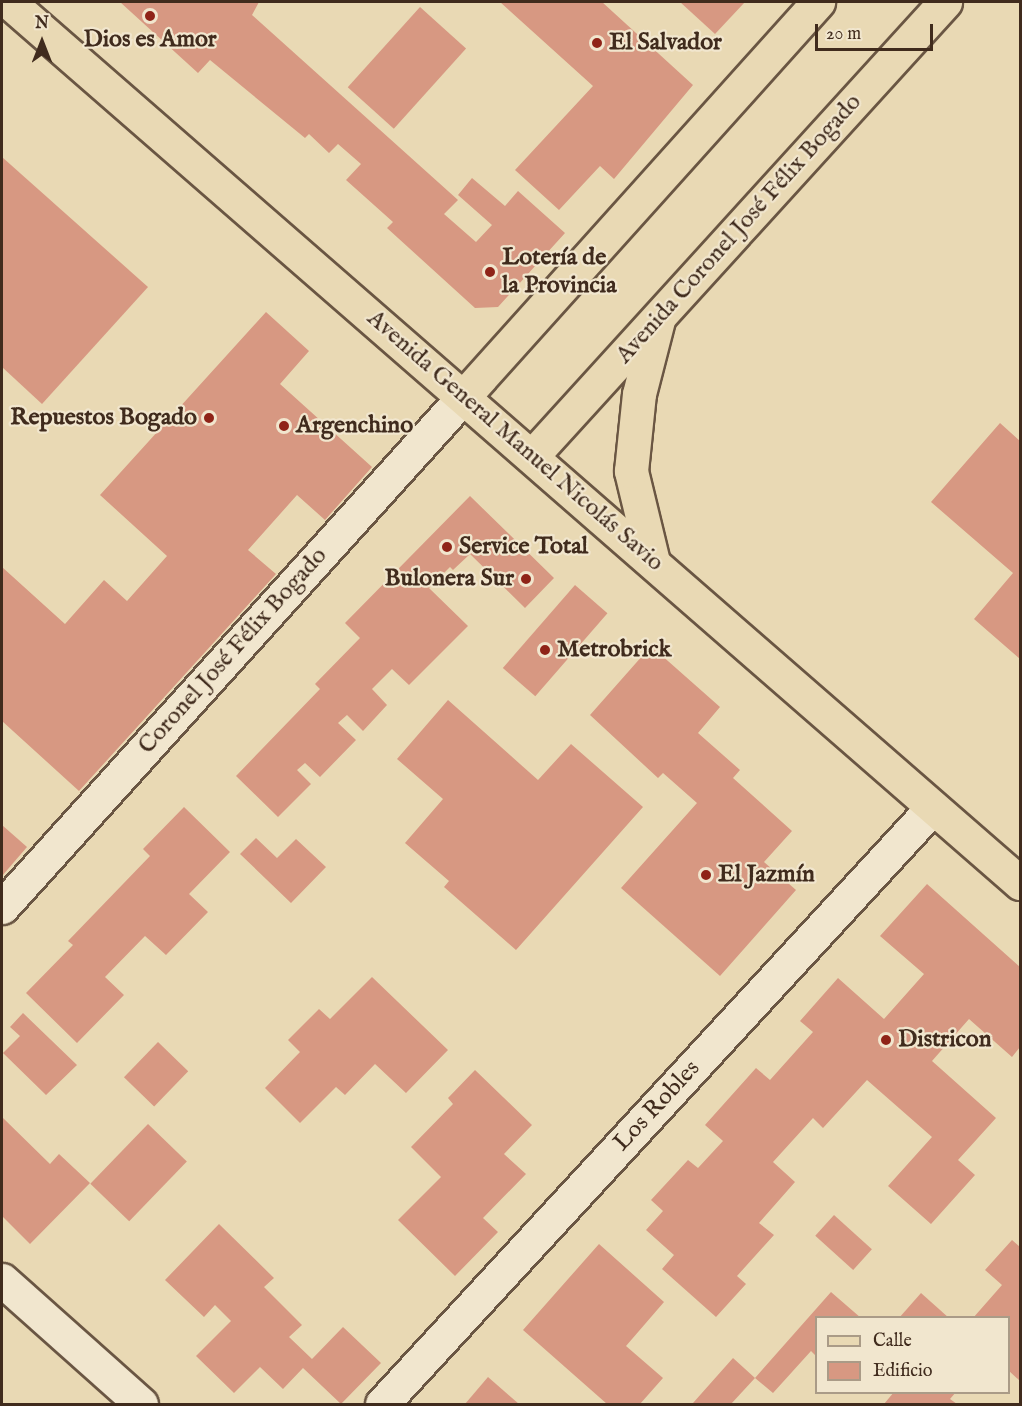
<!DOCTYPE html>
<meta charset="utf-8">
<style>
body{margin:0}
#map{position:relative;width:1022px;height:1406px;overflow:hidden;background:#e9d9b4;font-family:"IM FELL English",serif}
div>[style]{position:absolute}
.building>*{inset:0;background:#d79882;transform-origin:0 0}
.roads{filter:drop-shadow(2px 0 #6a5643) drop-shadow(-2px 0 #6a5643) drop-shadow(0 2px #6a5643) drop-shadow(0 -2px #6a5643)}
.minor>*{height:33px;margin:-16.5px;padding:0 16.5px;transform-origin:16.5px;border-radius:16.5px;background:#f1e6ce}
.major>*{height:33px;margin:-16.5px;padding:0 16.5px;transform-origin:16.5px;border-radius:16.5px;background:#e9d9b4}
.dots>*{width:16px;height:16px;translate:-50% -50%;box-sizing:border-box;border:3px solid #f1e6ce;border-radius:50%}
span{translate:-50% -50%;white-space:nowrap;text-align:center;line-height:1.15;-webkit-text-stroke:4.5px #f1e6ce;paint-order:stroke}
.poi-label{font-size:24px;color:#402b1d;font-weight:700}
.left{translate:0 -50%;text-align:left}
.right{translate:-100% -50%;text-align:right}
.street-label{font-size:24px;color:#402b1d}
.frame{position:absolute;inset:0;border:3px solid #402b1d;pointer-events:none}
.legend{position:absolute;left:815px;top:1316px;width:195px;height:78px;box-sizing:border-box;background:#f1e6ce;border:2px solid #aa9b87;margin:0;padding:8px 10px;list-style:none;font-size:18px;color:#402b1d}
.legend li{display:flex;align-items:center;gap:12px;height:30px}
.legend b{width:30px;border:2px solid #aa9b87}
.north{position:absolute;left:12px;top:12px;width:60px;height:60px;-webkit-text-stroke:4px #f1e6ce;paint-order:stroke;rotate:0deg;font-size:16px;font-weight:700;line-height:24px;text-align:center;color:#402b1d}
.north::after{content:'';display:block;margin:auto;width:21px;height:27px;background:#402b1d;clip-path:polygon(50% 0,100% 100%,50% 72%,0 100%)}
.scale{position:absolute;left:815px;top:24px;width:118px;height:27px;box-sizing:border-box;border:3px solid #402b1d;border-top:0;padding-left:8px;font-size:18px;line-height:21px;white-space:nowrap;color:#402b1d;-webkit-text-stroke:4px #f1e6ce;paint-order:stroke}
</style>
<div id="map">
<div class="building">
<i style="clip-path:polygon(120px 2px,259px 2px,252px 15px,458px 200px,444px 214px,476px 242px,492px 225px,458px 195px,472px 178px,505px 206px,518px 191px,565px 233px,498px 307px,475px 308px,387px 228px,393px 222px,346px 180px,361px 164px,338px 144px,329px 153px,309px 134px,305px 138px,210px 60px,198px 73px)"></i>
<i style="clip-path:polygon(500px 2px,602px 2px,693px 85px,614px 179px,600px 166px,559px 210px,515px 170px,593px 86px)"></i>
<i style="clip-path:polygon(680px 2px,745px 2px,715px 34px)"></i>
<i style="left:420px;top:7px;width:62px;height:108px;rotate:42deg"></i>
<i style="clip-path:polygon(2px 157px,148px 287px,42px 404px,2px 367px)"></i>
<i style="clip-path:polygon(266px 312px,309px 351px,280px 384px,372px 467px,325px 520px,297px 495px,248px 550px,276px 574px,79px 791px,2px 721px,2px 567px,65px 624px,104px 580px,127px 601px,167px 556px,100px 495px)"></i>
<i style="clip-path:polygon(1000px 423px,1020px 441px,1020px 659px,974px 619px,1013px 573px,931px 502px)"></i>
<i style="clip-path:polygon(470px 496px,554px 578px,525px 608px,470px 554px,453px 570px,450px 567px,429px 588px,468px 626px,409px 685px,392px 669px,372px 689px,387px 705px,363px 731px,347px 715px,338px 723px,356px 740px,320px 777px,305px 763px,297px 770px,311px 784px,278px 817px,236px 776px,320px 689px,315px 684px,360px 638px,345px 623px)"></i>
<i style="left:575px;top:585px;width:43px;height:110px;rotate:41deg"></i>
<i style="clip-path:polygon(651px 646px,720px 707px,698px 733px,740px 770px,733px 778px,792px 831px,764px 862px,796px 890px,720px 976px,621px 888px,697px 803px,663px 773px,658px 778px,590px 715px)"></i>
<i style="clip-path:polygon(448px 700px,538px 780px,571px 744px,643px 807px,516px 950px,444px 887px,449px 881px,405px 843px,443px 799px,397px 759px)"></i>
<i style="clip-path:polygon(184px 807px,230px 852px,189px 894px,208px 912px,166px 955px,145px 936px,105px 977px,124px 995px,77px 1043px,26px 993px,73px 945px,68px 941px,150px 856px,143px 849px)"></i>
<i style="clip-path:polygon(2px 825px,27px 847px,2px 876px)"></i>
<i style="clip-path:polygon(256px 838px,277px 858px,296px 839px,326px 867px,291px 903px,240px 854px)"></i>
<i style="clip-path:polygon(927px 884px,1020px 967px,1020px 1047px,1012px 1057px,969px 1019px,932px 1061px,996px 1118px,958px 1160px,975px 1175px,931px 1224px,888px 1186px,932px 1137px,867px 1080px,823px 1128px,813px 1118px,773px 1162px,795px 1182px,759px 1223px,774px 1235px,737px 1276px,746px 1284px,716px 1317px,662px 1269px,674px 1255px,646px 1230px,663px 1211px,651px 1200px,688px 1160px,698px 1168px,723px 1141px,705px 1125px,756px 1068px,770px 1080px,813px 1032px,800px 1021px,838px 978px,884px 1019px,924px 974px,880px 936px)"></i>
<i style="clip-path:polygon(372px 977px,448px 1050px,406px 1093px,375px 1064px,345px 1095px,336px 1087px,300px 1123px,265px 1088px,300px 1052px,288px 1040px,319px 1009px,330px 1019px)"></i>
<i style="clip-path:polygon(23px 1013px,77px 1065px,46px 1095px,3px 1053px,20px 1036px,10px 1027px)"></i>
<i style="left:158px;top:1042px;width:42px;height:49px;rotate:44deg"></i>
<i style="clip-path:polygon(475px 1070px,532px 1125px,504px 1154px,526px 1174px,483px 1218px,498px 1232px,455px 1276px,398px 1220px,441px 1177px,411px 1147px,453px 1104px,448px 1098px)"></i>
<i style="clip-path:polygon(2px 1117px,50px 1164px,59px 1154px,90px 1183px,30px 1244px,2px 1216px)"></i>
<i style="left:148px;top:1124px;width:54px;height:83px;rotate:44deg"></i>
<i style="left:834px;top:1215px;width:51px;height:28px;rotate:42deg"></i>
<i style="clip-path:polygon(219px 1224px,274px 1278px,264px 1287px,302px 1325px,289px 1337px,312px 1359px,343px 1327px,381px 1363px,341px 1404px,303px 1368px,283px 1389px,260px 1367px,234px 1393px,196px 1356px,231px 1321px,215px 1305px,204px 1317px,165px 1280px)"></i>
<i style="clip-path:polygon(1012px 1240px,1020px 1247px,1020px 1381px,1008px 1370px,1008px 1318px,973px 1318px,1002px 1285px,985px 1270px)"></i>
<i style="clip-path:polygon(599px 1244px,664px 1302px,626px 1346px,663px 1378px,640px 1404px,607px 1404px,523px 1330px)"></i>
<i style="clip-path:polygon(831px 1292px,861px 1318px,816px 1318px,816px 1356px,811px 1351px,773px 1393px,755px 1378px,731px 1404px,693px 1403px,733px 1358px,755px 1378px)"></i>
<i style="clip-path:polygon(921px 1293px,949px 1318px,899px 1318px)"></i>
<i style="clip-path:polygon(488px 1377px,519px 1404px,465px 1404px)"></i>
<i style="clip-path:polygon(894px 1392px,956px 1392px,950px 1399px,957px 1404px,884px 1404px)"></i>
</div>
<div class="roads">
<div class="minor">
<i style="left:2px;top:907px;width:689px;rotate:-47.88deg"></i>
<i style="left:2px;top:1280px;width:186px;rotate:41.7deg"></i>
<i style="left:382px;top:1404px;width:812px;rotate:-47.29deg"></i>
</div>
<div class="major">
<i style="left:9px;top:2px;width:1341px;rotate:41.07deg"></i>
<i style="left:464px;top:396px;width:530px;rotate:-48.06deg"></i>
<i style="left:532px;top:456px;width:614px;rotate:-47.71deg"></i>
<i style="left:653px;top:562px;width:94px;rotate:-103.6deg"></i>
<i style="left:631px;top:471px;width:77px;rotate:-84.1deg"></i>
<i style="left:639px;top:394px;width:76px;rotate:-75.6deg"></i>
</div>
</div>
<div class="dots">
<i style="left:150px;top:16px;background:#8f2418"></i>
<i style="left:597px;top:43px;background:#8f2418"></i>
<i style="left:490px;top:272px;background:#8f2418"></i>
<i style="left:209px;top:418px;background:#8f2418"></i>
<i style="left:284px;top:426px;background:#8f2418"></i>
<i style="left:447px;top:547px;background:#8f2418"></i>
<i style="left:526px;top:579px;background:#8f2418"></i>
<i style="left:545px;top:650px;background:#8f2418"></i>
<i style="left:706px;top:875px;background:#8f2418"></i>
<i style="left:886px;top:1040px;background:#8f2418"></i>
</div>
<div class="poi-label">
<span style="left:150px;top:40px">Dios es Amor</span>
<span class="left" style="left:609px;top:43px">El Salvador</span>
<span class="left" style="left:502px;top:272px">Lotería de<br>la Provincia</span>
<span class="right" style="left:197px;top:418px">Repuestos Bogado</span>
<span class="left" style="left:296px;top:426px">Argenchino</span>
<span class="left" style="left:459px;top:547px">Service Total</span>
<span class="right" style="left:514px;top:579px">Bulonera Sur</span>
<span class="left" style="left:557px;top:650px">Metrobrick</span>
<span class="left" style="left:718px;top:875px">El Jazmín</span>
<span class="left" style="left:898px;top:1040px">Districon</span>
</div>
<div class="street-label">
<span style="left:739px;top:229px;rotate:-48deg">Avenida Coronel José Félix Bogado</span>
<span style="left:515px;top:441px;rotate:41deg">Avenida General Manuel Nicolás Savio</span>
<span style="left:233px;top:651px;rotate:-48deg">Coronel José Félix Bogado</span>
<span style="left:657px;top:1106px;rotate:-47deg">Los Robles</span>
</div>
<div class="frame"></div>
<ul class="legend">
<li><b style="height:8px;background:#e9d9b4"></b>Calle</li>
<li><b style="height:16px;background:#d79882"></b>Edificio</li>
</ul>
<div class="north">N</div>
<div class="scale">20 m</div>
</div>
